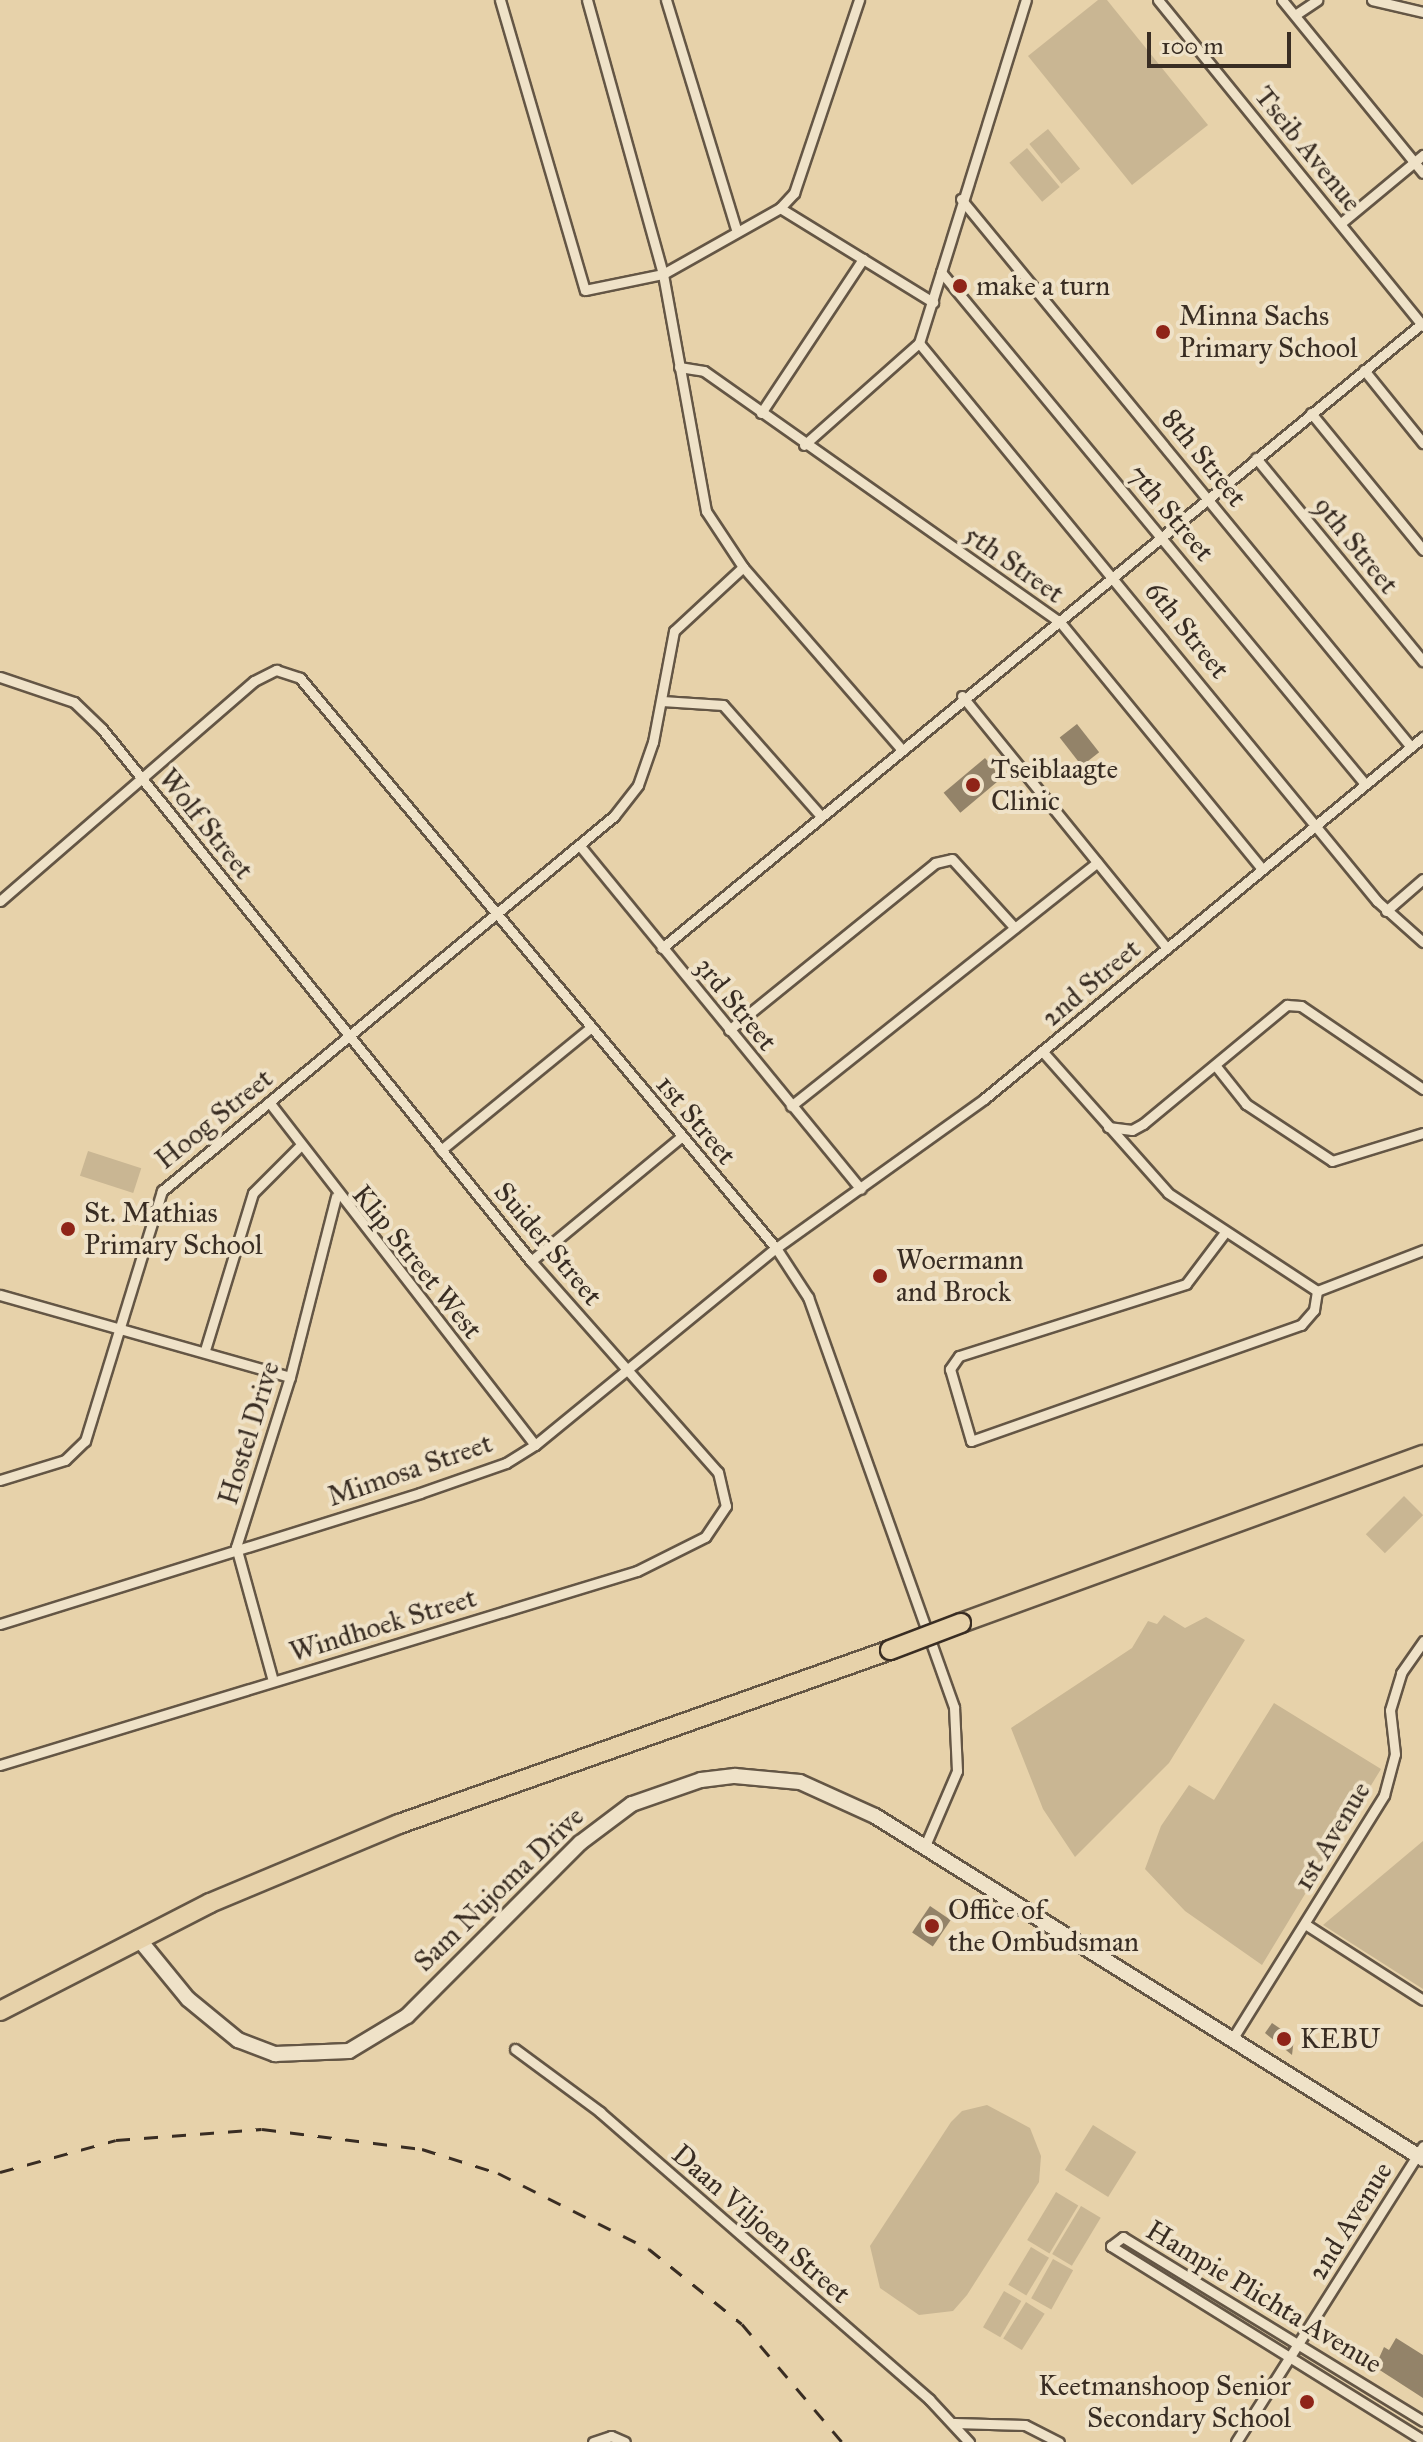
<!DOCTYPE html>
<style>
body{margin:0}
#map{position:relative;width:1423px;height:2442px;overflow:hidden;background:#e7d2aa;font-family:"IM FELL Great Primer",serif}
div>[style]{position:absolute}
.green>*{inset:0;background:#c9b693;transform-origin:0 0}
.building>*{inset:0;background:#938369;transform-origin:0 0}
.roads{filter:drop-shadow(2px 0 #645645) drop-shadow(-2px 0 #645645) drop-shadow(0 2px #645645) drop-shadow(0 -2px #645645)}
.street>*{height:9px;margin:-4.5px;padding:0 4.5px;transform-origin:4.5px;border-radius:4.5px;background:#efe2c8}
.secondary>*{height:14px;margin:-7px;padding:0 7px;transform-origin:7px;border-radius:7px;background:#efe2c8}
.highway>*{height:18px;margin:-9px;padding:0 9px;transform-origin:9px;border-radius:9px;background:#e7d2aa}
.rail>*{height:3px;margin-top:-1.5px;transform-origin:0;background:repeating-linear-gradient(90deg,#392d23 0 14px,transparent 0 28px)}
.bridges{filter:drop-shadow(2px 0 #392d23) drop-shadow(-2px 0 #392d23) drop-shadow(0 2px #392d23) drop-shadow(0 -2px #392d23)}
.highway-bridge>*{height:18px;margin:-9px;padding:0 9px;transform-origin:9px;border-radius:9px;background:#e7d2aa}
.dots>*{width:22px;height:22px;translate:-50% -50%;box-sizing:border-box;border:4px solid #efe2c8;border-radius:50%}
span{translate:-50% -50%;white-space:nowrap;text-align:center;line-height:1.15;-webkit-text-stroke:8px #efe2c8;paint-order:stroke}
.street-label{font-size:28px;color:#392d23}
.poi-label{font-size:28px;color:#392d23}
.left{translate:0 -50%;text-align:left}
.right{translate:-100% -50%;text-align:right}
.scale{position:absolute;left:1147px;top:32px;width:144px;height:36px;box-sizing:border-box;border:4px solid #392d23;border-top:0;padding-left:10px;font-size:24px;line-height:28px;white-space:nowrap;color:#392d23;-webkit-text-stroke:6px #efe2c8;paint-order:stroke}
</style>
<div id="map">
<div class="green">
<i style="clip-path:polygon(1098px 0,1107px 0,1208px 125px,1132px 185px,1028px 56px)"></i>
<i style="left:1048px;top:129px;width:51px;height:24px;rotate:51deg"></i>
<i style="left:1027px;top:148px;width:51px;height:23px;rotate:50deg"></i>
<i style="left:88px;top:1151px;width:56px;height:26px;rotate:18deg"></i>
<i style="left:1404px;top:1496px;width:27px;height:54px;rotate:45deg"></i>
<i style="clip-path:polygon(1164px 1615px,1185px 1628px,1206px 1617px,1245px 1640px,1169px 1763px,1075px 1857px,1043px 1809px,1011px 1728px,1132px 1648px,1148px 1621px,1157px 1624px)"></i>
<i style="clip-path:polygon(1274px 1703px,1381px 1769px,1262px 1965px,1185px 1911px,1145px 1869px,1161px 1826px,1189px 1785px,1214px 1800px)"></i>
<i style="clip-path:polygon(1423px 1841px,1423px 1989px,1323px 1925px)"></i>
<i style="clip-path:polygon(987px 2105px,1030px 2128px,1041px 2156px,1039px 2182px,967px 2295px,953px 2311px,919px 2315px,880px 2288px,870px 2246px,951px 2122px,962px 2111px)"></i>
<i style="left:1093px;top:2125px;width:51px;height:53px;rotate:32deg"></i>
<i style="left:1056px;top:2192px;width:26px;height:56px;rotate:31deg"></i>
<i style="left:1081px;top:2206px;width:23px;height:56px;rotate:31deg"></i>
<i style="left:1031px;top:2247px;width:21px;height:44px;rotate:31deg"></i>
<i style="left:1053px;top:2259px;width:23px;height:45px;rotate:29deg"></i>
<i style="left:1004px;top:2291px;width:20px;height:42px;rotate:30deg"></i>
<i style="left:1026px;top:2302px;width:22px;height:43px;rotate:32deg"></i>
</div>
<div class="building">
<i style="left:1077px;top:724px;width:36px;height:22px;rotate:52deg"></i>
<i style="left:985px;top:758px;width:26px;height:54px;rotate:50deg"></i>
<i style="left:930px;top:1906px;width:25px;height:32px;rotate:34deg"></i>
<i style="clip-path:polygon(1272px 2023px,1294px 2038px,1292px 2055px,1265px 2033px)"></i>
<i style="clip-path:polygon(1396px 2338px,1423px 2355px,1423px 2398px,1375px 2367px,1384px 2347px,1389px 2350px)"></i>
</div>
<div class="roads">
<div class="street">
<i style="left:500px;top:0;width:302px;rotate:73.7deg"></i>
<i style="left:585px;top:290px;width:80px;rotate:-11.6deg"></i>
<i style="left:663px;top:274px;width:134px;rotate:-29.4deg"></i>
<i style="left:780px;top:208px;width:21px;rotate:-47deg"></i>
<i style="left:794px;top:193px;width:204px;rotate:-71.4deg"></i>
<i style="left:666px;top:0;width:239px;rotate:73deg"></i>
<i style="left:1158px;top:0;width:420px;rotate:50.9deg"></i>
<i style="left:1282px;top:0;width:223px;rotate:50.8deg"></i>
<i style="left:1372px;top:0;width:52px;rotate:13.2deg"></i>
<i style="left:1295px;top:15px;width:27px;rotate:-34deg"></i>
<i style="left:961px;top:199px;width:709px;rotate:50.61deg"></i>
<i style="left:780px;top:208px;width:180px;rotate:31.6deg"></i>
<i style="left:1341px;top:223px;width:107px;rotate:-39.7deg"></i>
<i style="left:941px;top:272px;width:665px;rotate:50.37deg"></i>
<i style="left:919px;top:343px;width:722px;rotate:50.62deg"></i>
<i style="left:1377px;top:901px;width:62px;rotate:41.7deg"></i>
<i style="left:679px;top:367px;width:25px;rotate:9deg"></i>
<i style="left:704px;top:371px;width:436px;rotate:35.2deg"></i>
<i style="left:1060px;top:622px;width:319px;rotate:50.7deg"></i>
<i style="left:1364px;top:370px;width:94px;rotate:51.1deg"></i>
<i style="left:761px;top:413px;width:185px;rotate:-56.5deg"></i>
<i style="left:1311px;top:413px;width:177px;rotate:50.7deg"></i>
<i style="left:804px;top:445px;width:154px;rotate:-41.6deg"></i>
<i style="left:919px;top:343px;width:359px;rotate:-72.7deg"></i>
<i style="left:1256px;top:458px;width:263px;rotate:50.6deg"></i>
<i style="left:743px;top:567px;width:241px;rotate:49deg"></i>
<i style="left:0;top:677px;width:78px;rotate:18.7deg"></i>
<i style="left:74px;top:702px;width:39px;rotate:44deg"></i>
<i style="left:102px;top:729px;width:683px;rotate:51.12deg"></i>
<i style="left:531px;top:1261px;width:282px;rotate:48.5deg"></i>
<i style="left:718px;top:1472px;width:35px;rotate:77deg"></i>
<i style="left:726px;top:1506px;width:37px;rotate:124deg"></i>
<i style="left:705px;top:1537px;width:76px;rotate:153.4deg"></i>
<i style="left:637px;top:1571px;width:666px;rotate:163.06deg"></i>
<i style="left:962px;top:696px;width:325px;rotate:50.9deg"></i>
<i style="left:662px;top:701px;width:61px;rotate:3.8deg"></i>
<i style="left:723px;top:705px;width:148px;rotate:48.6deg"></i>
<i style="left:580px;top:846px;width:443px;rotate:50.7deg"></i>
<i style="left:0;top:901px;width:336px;rotate:-40.9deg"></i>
<i style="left:254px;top:681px;width:25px;rotate:-27deg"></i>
<i style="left:276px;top:670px;width:25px;rotate:18deg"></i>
<i style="left:300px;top:678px;width:743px;rotate:50.14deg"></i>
<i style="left:776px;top:1248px;width:59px;rotate:56.9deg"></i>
<i style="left:808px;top:1297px;width:435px;rotate:70.4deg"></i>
<i style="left:954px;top:1707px;width:64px;rotate:87.3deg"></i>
<i style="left:957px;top:1771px;width:84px;rotate:113.2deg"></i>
<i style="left:1386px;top:911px;width:49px;rotate:-40.9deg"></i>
<i style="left:662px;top:948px;width:983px;rotate:-39.42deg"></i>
<i style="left:729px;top:1030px;width:265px;rotate:-39deg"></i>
<i style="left:935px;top:863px;width:17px;rotate:-13deg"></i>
<i style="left:952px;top:859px;width:93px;rotate:47.6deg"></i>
<i style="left:1043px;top:1052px;width:188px;rotate:48.4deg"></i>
<i style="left:1168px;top:1193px;width:178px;rotate:33.3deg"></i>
<i style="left:1215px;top:1065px;width:50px;rotate:51.5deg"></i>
<i style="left:1246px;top:1104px;width:103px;rotate:33.5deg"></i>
<i style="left:1332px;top:1161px;width:95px;rotate:-17.1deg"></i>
<i style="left:269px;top:1102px;width:434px;rotate:52.2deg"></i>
<i style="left:791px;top:1106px;width:391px;rotate:-38.5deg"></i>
<i style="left:1108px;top:1127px;width:24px;rotate:7deg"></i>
<i style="left:1132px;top:1130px;width:13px;rotate:-29deg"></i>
<i style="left:1143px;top:1124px;width:187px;rotate:-39.6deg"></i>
<i style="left:1287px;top:1005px;width:14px;rotate:4deg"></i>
<i style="left:1301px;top:1006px;width:148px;rotate:34.2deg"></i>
<i style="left:441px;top:1150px;width:193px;rotate:-39.3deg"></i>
<i style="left:1223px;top:1235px;width:61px;rotate:127.1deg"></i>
<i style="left:1186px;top:1284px;width:238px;rotate:162.4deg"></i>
<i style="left:959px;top:1356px;width:16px;rotate:125deg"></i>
<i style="left:950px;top:1369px;width:75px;rotate:73.7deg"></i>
<i style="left:971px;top:1441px;width:350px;rotate:-19.4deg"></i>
<i style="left:1301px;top:1325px;width:20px;rotate:-49deg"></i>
<i style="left:1314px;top:1310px;width:19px;rotate:-81deg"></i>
<i style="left:531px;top:1261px;width:195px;rotate:-39.6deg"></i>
<i style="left:1317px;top:1291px;width:114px;rotate:-21.1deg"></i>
<i style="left:0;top:1295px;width:301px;rotate:15.8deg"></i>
<i style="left:205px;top:1350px;width:164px;rotate:-73deg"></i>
<i style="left:253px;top:1193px;width:65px;rotate:-45deg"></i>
<i style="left:0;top:1480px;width:68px;rotate:-17.1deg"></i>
<i style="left:65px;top:1460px;width:28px;rotate:-44deg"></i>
<i style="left:85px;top:1441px;width:262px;rotate:-72.9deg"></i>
<i style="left:162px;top:1191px;width:587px;rotate:-39.68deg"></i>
<i style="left:614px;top:816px;width:39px;rotate:-52deg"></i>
<i style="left:638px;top:785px;width:46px;rotate:-70.8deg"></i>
<i style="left:653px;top:742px;width:113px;rotate:-79.3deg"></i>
<i style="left:674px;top:631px;width:94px;rotate:-42.8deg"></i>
<i style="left:743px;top:567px;width:67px;rotate:-123.5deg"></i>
<i style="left:706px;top:511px;width:241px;rotate:-100.3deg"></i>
<i style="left:663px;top:274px;width:284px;rotate:-105.5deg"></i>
<i style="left:0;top:1624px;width:440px;rotate:-17.3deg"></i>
<i style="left:420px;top:1493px;width:91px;rotate:-19.2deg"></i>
<i style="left:506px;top:1463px;width:34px;rotate:-32deg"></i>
<i style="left:535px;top:1445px;width:311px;rotate:-39.3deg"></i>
<i style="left:776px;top:1248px;width:256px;rotate:-35.6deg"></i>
<i style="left:984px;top:1099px;width:569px;rotate:-39.51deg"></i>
<i style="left:273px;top:1681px;width:139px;rotate:-105.4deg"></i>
<i style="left:236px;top:1547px;width:178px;rotate:-72.4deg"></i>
<i style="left:290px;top:1377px;width:186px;rotate:-75.7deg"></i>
<i style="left:1305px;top:1924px;width:140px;rotate:32.8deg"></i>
<i style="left:1231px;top:2041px;width:290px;rotate:-58.1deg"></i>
<i style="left:1384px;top:1795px;width:42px;rotate:-75deg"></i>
<i style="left:1395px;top:1754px;width:44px;rotate:-96.5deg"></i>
<i style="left:1390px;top:1710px;width:39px;rotate:-73deg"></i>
<i style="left:1401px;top:1673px;width:39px;rotate:-55deg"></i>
<i style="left:515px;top:2049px;width:106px;rotate:36.5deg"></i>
<i style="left:600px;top:2112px;width:437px;rotate:41.1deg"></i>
<i style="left:929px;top:2399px;width:59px;rotate:47.1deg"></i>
<i style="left:1423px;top:2421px;width:352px;rotate:-148.5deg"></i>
<i style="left:1123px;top:2237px;width:15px;rotate:143deg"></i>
<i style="left:1111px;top:2246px;width:367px;rotate:31.9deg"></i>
<i style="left:954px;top:2423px;width:71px;rotate:1.6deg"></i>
<i style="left:1025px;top:2425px;width:38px;rotate:27deg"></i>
<i style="left:593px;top:2442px;width:19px;rotate:-18deg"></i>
<i style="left:611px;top:2436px;width:15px;rotate:23deg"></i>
<i style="left:1236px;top:2442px;width:350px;rotate:-57.7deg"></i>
</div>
<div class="secondary">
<i style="left:138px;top:1938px;width:79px;rotate:50.7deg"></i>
<i style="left:188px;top:1999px;width:65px;rotate:39.4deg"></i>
<i style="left:238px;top:2040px;width:40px;rotate:21deg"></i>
<i style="left:275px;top:2054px;width:74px;rotate:-2.3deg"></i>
<i style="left:349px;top:2051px;width:68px;rotate:-31.1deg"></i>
<i style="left:407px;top:2016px;width:245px;rotate:-45deg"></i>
<i style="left:580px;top:1843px;width:65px;rotate:-36.9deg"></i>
<i style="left:632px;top:1804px;width:73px;rotate:-19.2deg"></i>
<i style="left:701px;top:1780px;width:34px;rotate:-7deg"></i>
<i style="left:735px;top:1776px;width:65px;rotate:5.3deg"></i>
<i style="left:800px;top:1782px;width:82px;rotate:24.4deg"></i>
<i style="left:875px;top:1816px;width:646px;rotate:32.04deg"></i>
</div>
<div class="highway">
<i style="left:961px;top:1623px;width:492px;rotate:-20deg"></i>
<i style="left:0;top:2011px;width:236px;rotate:-27.2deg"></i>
<i style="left:210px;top:1903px;width:205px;rotate:-22.7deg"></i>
<i style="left:399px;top:1824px;width:521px;rotate:-19.51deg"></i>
</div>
</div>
<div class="rail">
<i style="left:0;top:2172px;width:120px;rotate:-15.4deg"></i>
<i style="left:116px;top:2140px;width:146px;rotate:-4.3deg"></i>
<i style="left:262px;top:2129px;width:161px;rotate:7.1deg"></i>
<i style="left:422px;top:2149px;width:80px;rotate:17.5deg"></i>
<i style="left:498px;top:2173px;width:169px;rotate:26.7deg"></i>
<i style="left:649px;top:2249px;width:119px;rotate:38.9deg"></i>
<i style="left:742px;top:2324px;width:155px;rotate:49.7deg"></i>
</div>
<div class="bridges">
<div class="highway-bridge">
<i style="left:890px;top:1650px;width:76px;rotate:-20.8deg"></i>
</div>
</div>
<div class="dots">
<i style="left:960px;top:286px;background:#8f2418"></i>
<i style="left:1163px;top:332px;background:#8f2418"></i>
<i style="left:973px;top:785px;background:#8f2418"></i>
<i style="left:68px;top:1229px;background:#8f2418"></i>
<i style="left:880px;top:1276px;background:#8f2418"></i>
<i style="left:932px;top:1926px;background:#8f2418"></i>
<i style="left:1284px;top:2039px;background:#8f2418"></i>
<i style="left:1307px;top:2402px;background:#8f2418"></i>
</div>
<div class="street-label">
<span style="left:1308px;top:149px;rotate:51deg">Tseib Avenue</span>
<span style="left:1204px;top:458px;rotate:51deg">8th Street</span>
<span style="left:1171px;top:513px;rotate:50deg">7th Street</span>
<span style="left:1356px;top:545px;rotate:51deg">9th Street</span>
<span style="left:1014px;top:564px;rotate:35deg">5th Street</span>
<span style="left:1187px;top:630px;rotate:51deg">6th Street</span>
<span style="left:206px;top:824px;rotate:51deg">Wolf Street</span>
<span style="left:1091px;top:983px;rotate:-40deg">2nd Street</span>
<span style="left:736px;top:1004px;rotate:51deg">3rd Street</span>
<span style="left:214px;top:1119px;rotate:-39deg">Hoog Street</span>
<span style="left:696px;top:1120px;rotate:50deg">1st Street</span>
<span style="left:548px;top:1244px;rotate:50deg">Suider Street</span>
<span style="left:417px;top:1262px;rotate:51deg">Klip Street West</span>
<span style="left:249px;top:1433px;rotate:-73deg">Hostel Drive</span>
<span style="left:410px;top:1470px;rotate:-19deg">Mimosa Street</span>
<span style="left:383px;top:1625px;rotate:-17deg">Windhoek Street</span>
<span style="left:1332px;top:1836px;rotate:-59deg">1st Avenue</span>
<span style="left:499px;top:1889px;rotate:-44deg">Sam Nujoma Drive</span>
<span style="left:1350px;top:2221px;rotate:-58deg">2nd Avenue</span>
<span style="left:761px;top:2224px;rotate:41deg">Daan Viljoen Street</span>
<span style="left:1264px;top:2297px;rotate:31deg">Hampie Plichta Avenue</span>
</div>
<div class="poi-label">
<span class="left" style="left:976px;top:286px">make a turn</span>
<span class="left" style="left:1179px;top:332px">Minna Sachs<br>Primary School</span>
<span class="left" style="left:991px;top:785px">Tseiblaagte<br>Clinic</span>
<span class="left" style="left:84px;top:1229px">St. Mathias<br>Primary School</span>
<span class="left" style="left:896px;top:1276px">Woermann<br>and Brock</span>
<span class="left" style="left:948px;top:1926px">Office of<br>the Ombudsman</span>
<span class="left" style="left:1300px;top:2039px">KEBU</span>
<span class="right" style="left:1291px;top:2402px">Keetmanshoop Senior<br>Secondary School</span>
</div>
<div class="scale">100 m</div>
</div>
